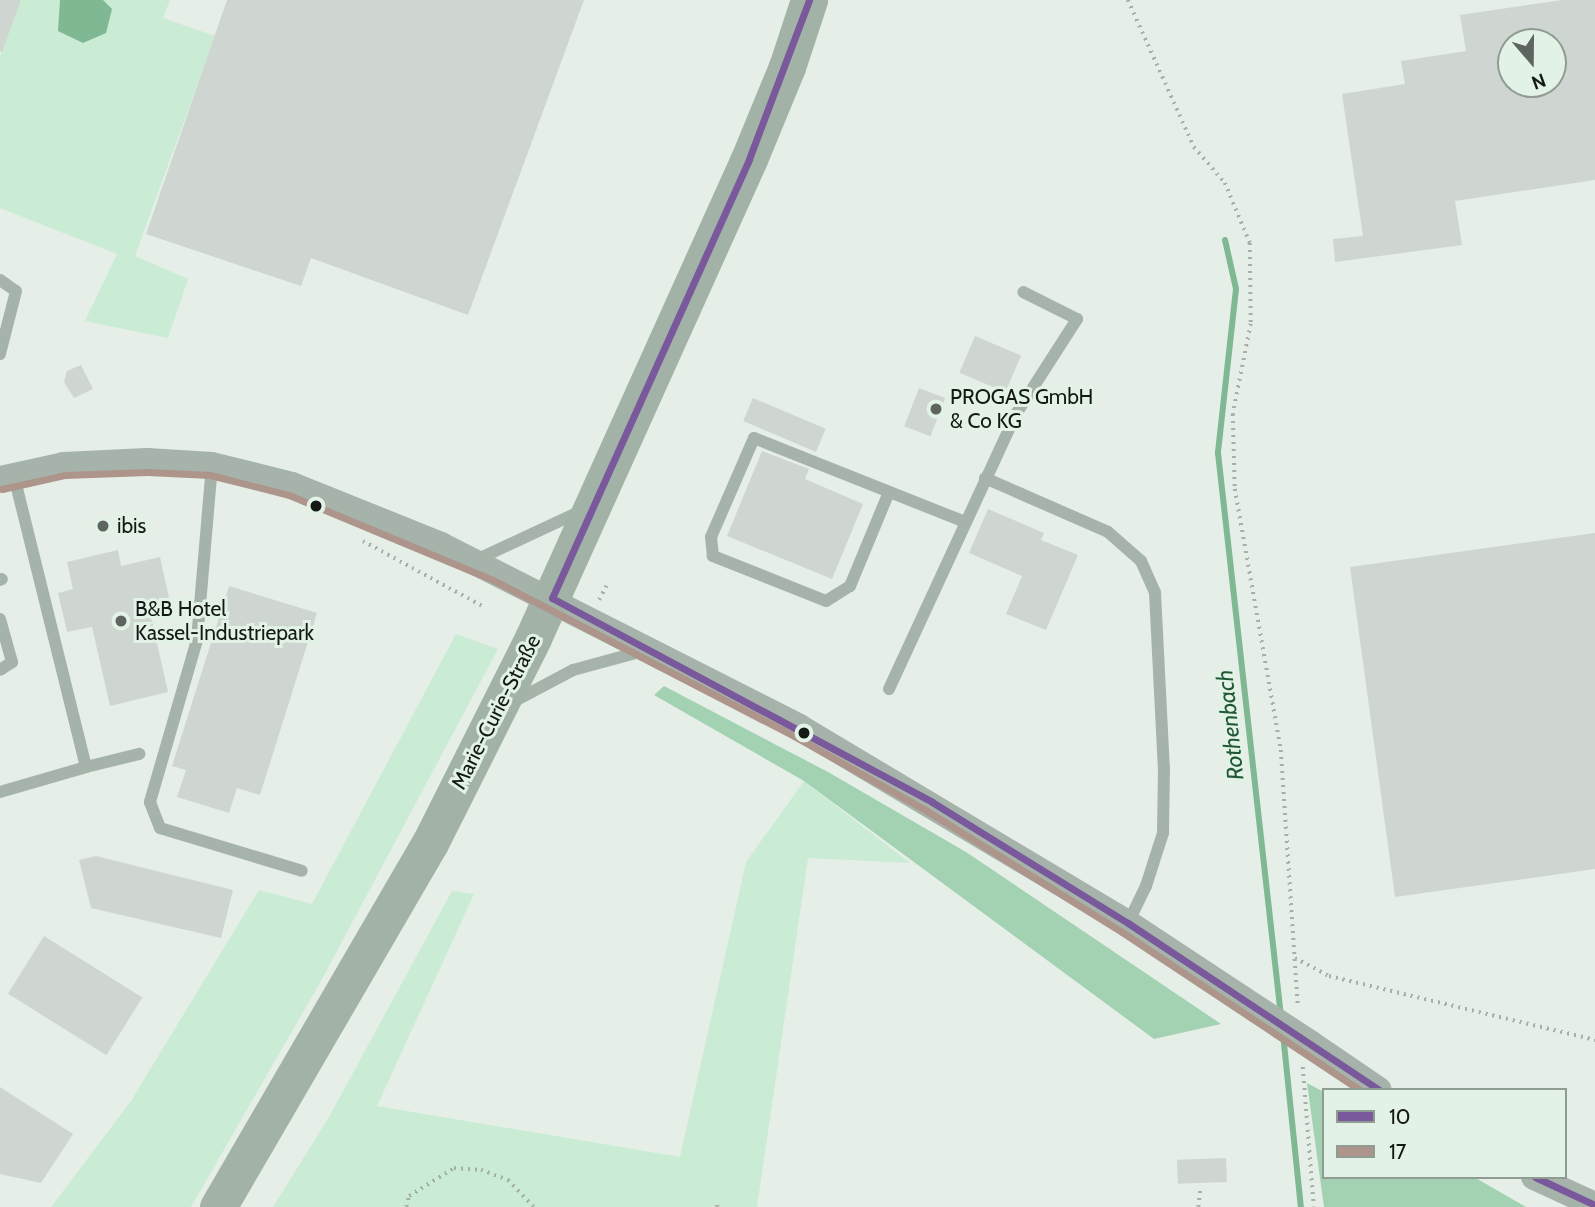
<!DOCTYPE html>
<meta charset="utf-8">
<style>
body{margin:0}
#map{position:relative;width:1595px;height:1207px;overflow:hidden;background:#e6eee8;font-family:Cabin,sans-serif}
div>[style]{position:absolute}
.green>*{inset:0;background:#caebd4}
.forest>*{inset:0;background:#a3d2b3}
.water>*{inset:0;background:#80b893}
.stream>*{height:6px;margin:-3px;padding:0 3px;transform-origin:3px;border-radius:3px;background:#80b893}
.building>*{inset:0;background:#cfd6d1;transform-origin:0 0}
.path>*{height:3.5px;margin-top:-1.75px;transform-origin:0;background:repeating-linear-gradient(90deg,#a5b1a8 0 2px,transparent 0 7px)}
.service>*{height:12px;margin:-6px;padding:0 6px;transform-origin:6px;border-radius:6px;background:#a6b3aa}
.minor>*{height:26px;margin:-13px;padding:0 13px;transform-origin:13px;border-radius:13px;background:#a6b3aa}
.secondary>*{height:37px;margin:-18.5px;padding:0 18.5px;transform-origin:18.5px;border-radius:18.5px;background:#a2b2a7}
.minor-bridge>*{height:26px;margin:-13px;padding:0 13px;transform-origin:13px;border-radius:13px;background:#a6b3aa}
.bus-1>*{height:7px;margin:-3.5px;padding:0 3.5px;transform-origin:3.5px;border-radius:3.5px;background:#79589c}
.bus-2>*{height:7px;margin:-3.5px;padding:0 3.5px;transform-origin:3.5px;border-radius:3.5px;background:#ae958b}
.dots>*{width:19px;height:19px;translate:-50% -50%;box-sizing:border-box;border:4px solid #e2f2e6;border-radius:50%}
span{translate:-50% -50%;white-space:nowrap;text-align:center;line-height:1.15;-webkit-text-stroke:6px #e2f2e6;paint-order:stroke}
.poi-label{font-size:21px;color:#141915}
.left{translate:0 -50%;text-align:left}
.street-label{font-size:21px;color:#141915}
.water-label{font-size:23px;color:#205836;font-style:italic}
.legend{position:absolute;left:1322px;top:1088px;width:245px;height:91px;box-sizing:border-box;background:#e2f2e6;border:2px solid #909b92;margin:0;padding:9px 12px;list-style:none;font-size:21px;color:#141915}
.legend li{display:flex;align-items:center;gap:14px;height:35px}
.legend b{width:35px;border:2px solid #909b92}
.north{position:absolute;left:1497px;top:28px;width:70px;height:70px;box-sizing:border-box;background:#e2f2e6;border:2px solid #909b92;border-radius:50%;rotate:160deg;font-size:19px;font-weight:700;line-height:28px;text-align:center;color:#141915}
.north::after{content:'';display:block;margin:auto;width:24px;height:32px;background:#5e645f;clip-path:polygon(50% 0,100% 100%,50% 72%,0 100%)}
</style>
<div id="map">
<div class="green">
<i style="clip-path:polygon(21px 0,170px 0,163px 18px,215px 36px,135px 256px,188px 279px,168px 338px,85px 321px,117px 254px,0 208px,0 57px)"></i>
<i style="clip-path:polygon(456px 634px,498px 649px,322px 979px,191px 1207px,51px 1207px,131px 1101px,259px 890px,312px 904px)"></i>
<i style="clip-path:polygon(804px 781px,910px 863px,808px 858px,757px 1207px,273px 1207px,329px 1117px,452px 891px,474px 894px,377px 1106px,680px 1157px,746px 862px)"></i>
</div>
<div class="forest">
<i style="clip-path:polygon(664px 686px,828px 772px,966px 852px,1221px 1024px,1154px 1039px,804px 781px,654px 695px)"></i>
<i style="clip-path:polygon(1307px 1083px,1324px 1092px,1324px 1177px,1474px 1177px,1526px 1207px,1324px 1207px)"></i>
</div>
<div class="water">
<i style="clip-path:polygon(60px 0,103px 0,112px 9px,106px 33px,83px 43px,58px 31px)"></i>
</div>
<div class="stream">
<i style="left:1225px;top:240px;width:50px;rotate:77.3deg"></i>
<i style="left:1236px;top:289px;width:165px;rotate:96.3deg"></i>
<i style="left:1218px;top:453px;width:567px;rotate:83.62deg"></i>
<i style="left:1283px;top:1034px;width:174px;rotate:84.1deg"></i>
</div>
<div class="building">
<i style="clip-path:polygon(0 0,21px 0,2px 52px,0 51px)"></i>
<i style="clip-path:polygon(227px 0,584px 0,468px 315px,311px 258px,301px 286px,146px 234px)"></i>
<i style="clip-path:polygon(evenodd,1562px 0,1595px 0,1595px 180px,1455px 201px,1462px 245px,1335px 262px,1333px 239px,1363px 236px,1342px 94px,1405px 84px,1401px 61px,1466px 51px,1460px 15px,1562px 0,1511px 42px,1553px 42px,1553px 84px,1511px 84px,1511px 42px)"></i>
<i style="left:975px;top:336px;width:50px;height:40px;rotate:23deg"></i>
<i style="clip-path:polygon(81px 365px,93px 389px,74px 398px,64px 382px,67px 371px)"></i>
<i style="left:919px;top:388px;width:28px;height:41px;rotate:21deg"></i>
<i style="left:753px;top:398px;width:79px;height:25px;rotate:23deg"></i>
<i style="clip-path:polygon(762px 451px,809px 469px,805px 479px,863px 504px,832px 579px,727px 536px)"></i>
<i style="clip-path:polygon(988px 509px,1044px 533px,1041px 540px,1078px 555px,1046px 630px,1006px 614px,1022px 576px,969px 553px)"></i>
<i style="clip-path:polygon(1595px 533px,1595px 869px,1395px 897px,1350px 567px)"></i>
<i style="clip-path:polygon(118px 550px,121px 566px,160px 557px,171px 607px,150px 612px,168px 692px,110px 706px,92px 627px,67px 632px,58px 593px,73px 589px,67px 562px)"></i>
<i style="clip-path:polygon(229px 586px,317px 613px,260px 795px,237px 788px,229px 813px,177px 797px,186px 770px,172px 766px)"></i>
<i style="clip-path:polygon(96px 856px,233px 890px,221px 938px,91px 908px,79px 860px)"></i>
<i style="left:44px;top:936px;width:116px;height:68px;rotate:32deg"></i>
<i style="clip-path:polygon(0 1087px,73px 1134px,41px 1183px,0 1174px)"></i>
<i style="left:1226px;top:1158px;width:24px;height:49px;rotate:88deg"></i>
</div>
<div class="path">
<i style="left:1128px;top:0;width:161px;rotate:65.8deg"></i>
<i style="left:1194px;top:147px;width:48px;rotate:49.3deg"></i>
<i style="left:1225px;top:183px;width:65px;rotate:67.4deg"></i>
<i style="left:1250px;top:243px;width:81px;rotate:89.3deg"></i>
<i style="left:1251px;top:324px;width:92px;rotate:101.3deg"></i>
<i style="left:1233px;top:414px;width:75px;rotate:88.5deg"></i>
<i style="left:1235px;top:489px;width:265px;rotate:80deg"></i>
<i style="left:1281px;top:750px;width:258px;rotate:86.2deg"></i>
<i style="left:363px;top:541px;width:138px;rotate:28.6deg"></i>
<i style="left:599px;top:600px;width:16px;rotate:-63deg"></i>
<i style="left:1295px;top:958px;width:38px;rotate:28deg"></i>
<i style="left:1329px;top:976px;width:274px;rotate:13.5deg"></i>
<i style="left:1303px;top:1067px;width:140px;rotate:85.5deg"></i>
<i style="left:406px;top:1207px;width:11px;rotate:-75deg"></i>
<i style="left:409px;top:1196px;width:53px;rotate:-31.9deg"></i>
<i style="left:454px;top:1168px;width:27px;rotate:4deg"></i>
<i style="left:481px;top:1170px;width:29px;rotate:20deg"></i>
<i style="left:508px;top:1180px;width:37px;rotate:46deg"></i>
<i style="left:717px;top:1207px;width:5px;rotate:-90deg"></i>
<i style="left:1198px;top:1207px;width:16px;rotate:-83deg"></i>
</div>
<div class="service">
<i style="left:0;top:280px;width:19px;rotate:35deg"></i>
<i style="left:16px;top:291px;width:65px;rotate:104.3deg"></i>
<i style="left:212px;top:465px;width:176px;rotate:94.9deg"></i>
<i style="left:197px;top:640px;width:169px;rotate:106.2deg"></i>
<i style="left:150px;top:802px;width:28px;rotate:69deg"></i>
<i style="left:160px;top:828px;width:148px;rotate:16.8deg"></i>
<i style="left:985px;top:478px;width:134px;rotate:23.7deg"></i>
<i style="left:1108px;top:532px;width:44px;rotate:41.3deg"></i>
<i style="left:1141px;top:561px;width:35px;rotate:66deg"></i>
<i style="left:1155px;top:593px;width:175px;rotate:87.1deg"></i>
<i style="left:1164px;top:768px;width:65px;rotate:90.9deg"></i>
<i style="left:1163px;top:833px;width:56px;rotate:107.8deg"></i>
<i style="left:1146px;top:886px;width:41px;rotate:115.9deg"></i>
<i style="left:889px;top:492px;width:102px;rotate:112.5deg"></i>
<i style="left:850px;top:586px;width:28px;rotate:148deg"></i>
<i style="left:826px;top:601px;width:122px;rotate:-158.3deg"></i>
<i style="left:713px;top:556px;width:19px;rotate:-96deg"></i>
<i style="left:711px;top:537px;width:108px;rotate:-66.5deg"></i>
<i style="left:754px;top:438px;width:227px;rotate:21.7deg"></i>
<i style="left:476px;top:560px;width:114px;rotate:-25deg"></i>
<i style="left:0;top:580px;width:2px;rotate:-27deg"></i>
<i style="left:0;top:619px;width:45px;rotate:74.4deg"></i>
<i style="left:12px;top:662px;width:14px;rotate:146deg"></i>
<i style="left:889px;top:689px;width:303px;rotate:-65.2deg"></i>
<i style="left:1016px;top:414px;width:113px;rotate:-57.3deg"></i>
<i style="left:1077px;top:319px;width:60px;rotate:-153.4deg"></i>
<i style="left:511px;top:703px;width:70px;rotate:-28deg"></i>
<i style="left:573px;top:670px;width:73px;rotate:-15.2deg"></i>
<i style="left:86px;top:767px;width:55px;rotate:-13.8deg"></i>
<i style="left:0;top:792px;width:90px;rotate:-16.2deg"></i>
<i style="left:86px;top:767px;width:301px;rotate:-103.9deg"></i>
</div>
<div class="minor">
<i style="left:0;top:479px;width:66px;rotate:-12.3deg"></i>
<i style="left:64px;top:465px;width:83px;rotate:-2.8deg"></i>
<i style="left:147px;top:461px;width:65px;rotate:3.5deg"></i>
<i style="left:212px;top:465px;width:82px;rotate:14deg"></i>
<i style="left:292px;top:485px;width:161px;rotate:21.9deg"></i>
<i style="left:441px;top:545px;width:402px;rotate:26.9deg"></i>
<i style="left:799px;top:727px;width:383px;rotate:30.8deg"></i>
<i style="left:1128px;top:923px;width:138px;rotate:33.5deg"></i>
<i style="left:1310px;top:1043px;width:83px;rotate:34.3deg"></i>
<i style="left:1534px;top:1177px;width:67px;rotate:24.7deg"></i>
</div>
<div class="secondary">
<i style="left:218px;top:1207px;width:421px;rotate:-59.8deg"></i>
<i style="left:430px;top:843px;width:229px;rotate:-63.3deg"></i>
<i style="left:533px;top:638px;width:525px;rotate:-65.73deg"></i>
<i style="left:749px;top:159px;width:100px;rotate:-67.6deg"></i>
<i style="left:787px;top:67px;width:71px;rotate:-71.8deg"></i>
</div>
<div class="minor-bridge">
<i style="left:1243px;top:999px;width:80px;rotate:33.3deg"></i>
</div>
<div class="bus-1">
<i style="left:552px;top:598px;width:431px;rotate:28.2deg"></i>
<i style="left:932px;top:802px;width:230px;rotate:31.7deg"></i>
<i style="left:1128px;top:923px;width:301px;rotate:33.6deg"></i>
<i style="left:552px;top:598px;width:481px;rotate:-65.8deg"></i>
<i style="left:749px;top:159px;width:170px;rotate:-69.3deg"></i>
<i style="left:1535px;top:1177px;width:66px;rotate:25deg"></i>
</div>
<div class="bus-2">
<i style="left:2px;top:489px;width:65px;rotate:-12.5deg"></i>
<i style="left:65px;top:475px;width:82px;rotate:-2.1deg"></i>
<i style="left:147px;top:472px;width:63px;rotate:2.7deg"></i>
<i style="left:210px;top:475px;width:81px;rotate:14.2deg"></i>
<i style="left:289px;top:495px;width:221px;rotate:22.6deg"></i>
<i style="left:493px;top:580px;width:339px;rotate:27.4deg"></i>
<i style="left:794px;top:736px;width:153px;rotate:29.4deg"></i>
<i style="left:927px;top:811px;width:229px;rotate:31.8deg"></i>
<i style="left:1122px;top:932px;width:286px;rotate:33.6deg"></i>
</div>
<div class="dots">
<i style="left:936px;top:409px;background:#5e645f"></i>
<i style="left:316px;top:506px;background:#141915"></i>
<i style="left:103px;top:526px;background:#5e645f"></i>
<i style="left:121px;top:621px;background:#5e645f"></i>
<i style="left:804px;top:733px;background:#141915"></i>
</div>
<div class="poi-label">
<span class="left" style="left:950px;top:409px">PROGAS GmbH<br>&amp; Co KG</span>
<span class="left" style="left:117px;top:526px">ibis</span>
<span class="left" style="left:135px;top:621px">B&amp;B Hotel<br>Kassel-Industriepark</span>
</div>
<div class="street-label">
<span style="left:496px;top:712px;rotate:-63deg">Marie-Curie-Straße</span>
</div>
<div class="water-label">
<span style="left:1230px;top:725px;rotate:-96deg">Rothenbach</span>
</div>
<ul class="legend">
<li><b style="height:9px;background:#79589c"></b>10</li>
<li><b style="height:9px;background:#ae958b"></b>17</li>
</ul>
<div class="north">N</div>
</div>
